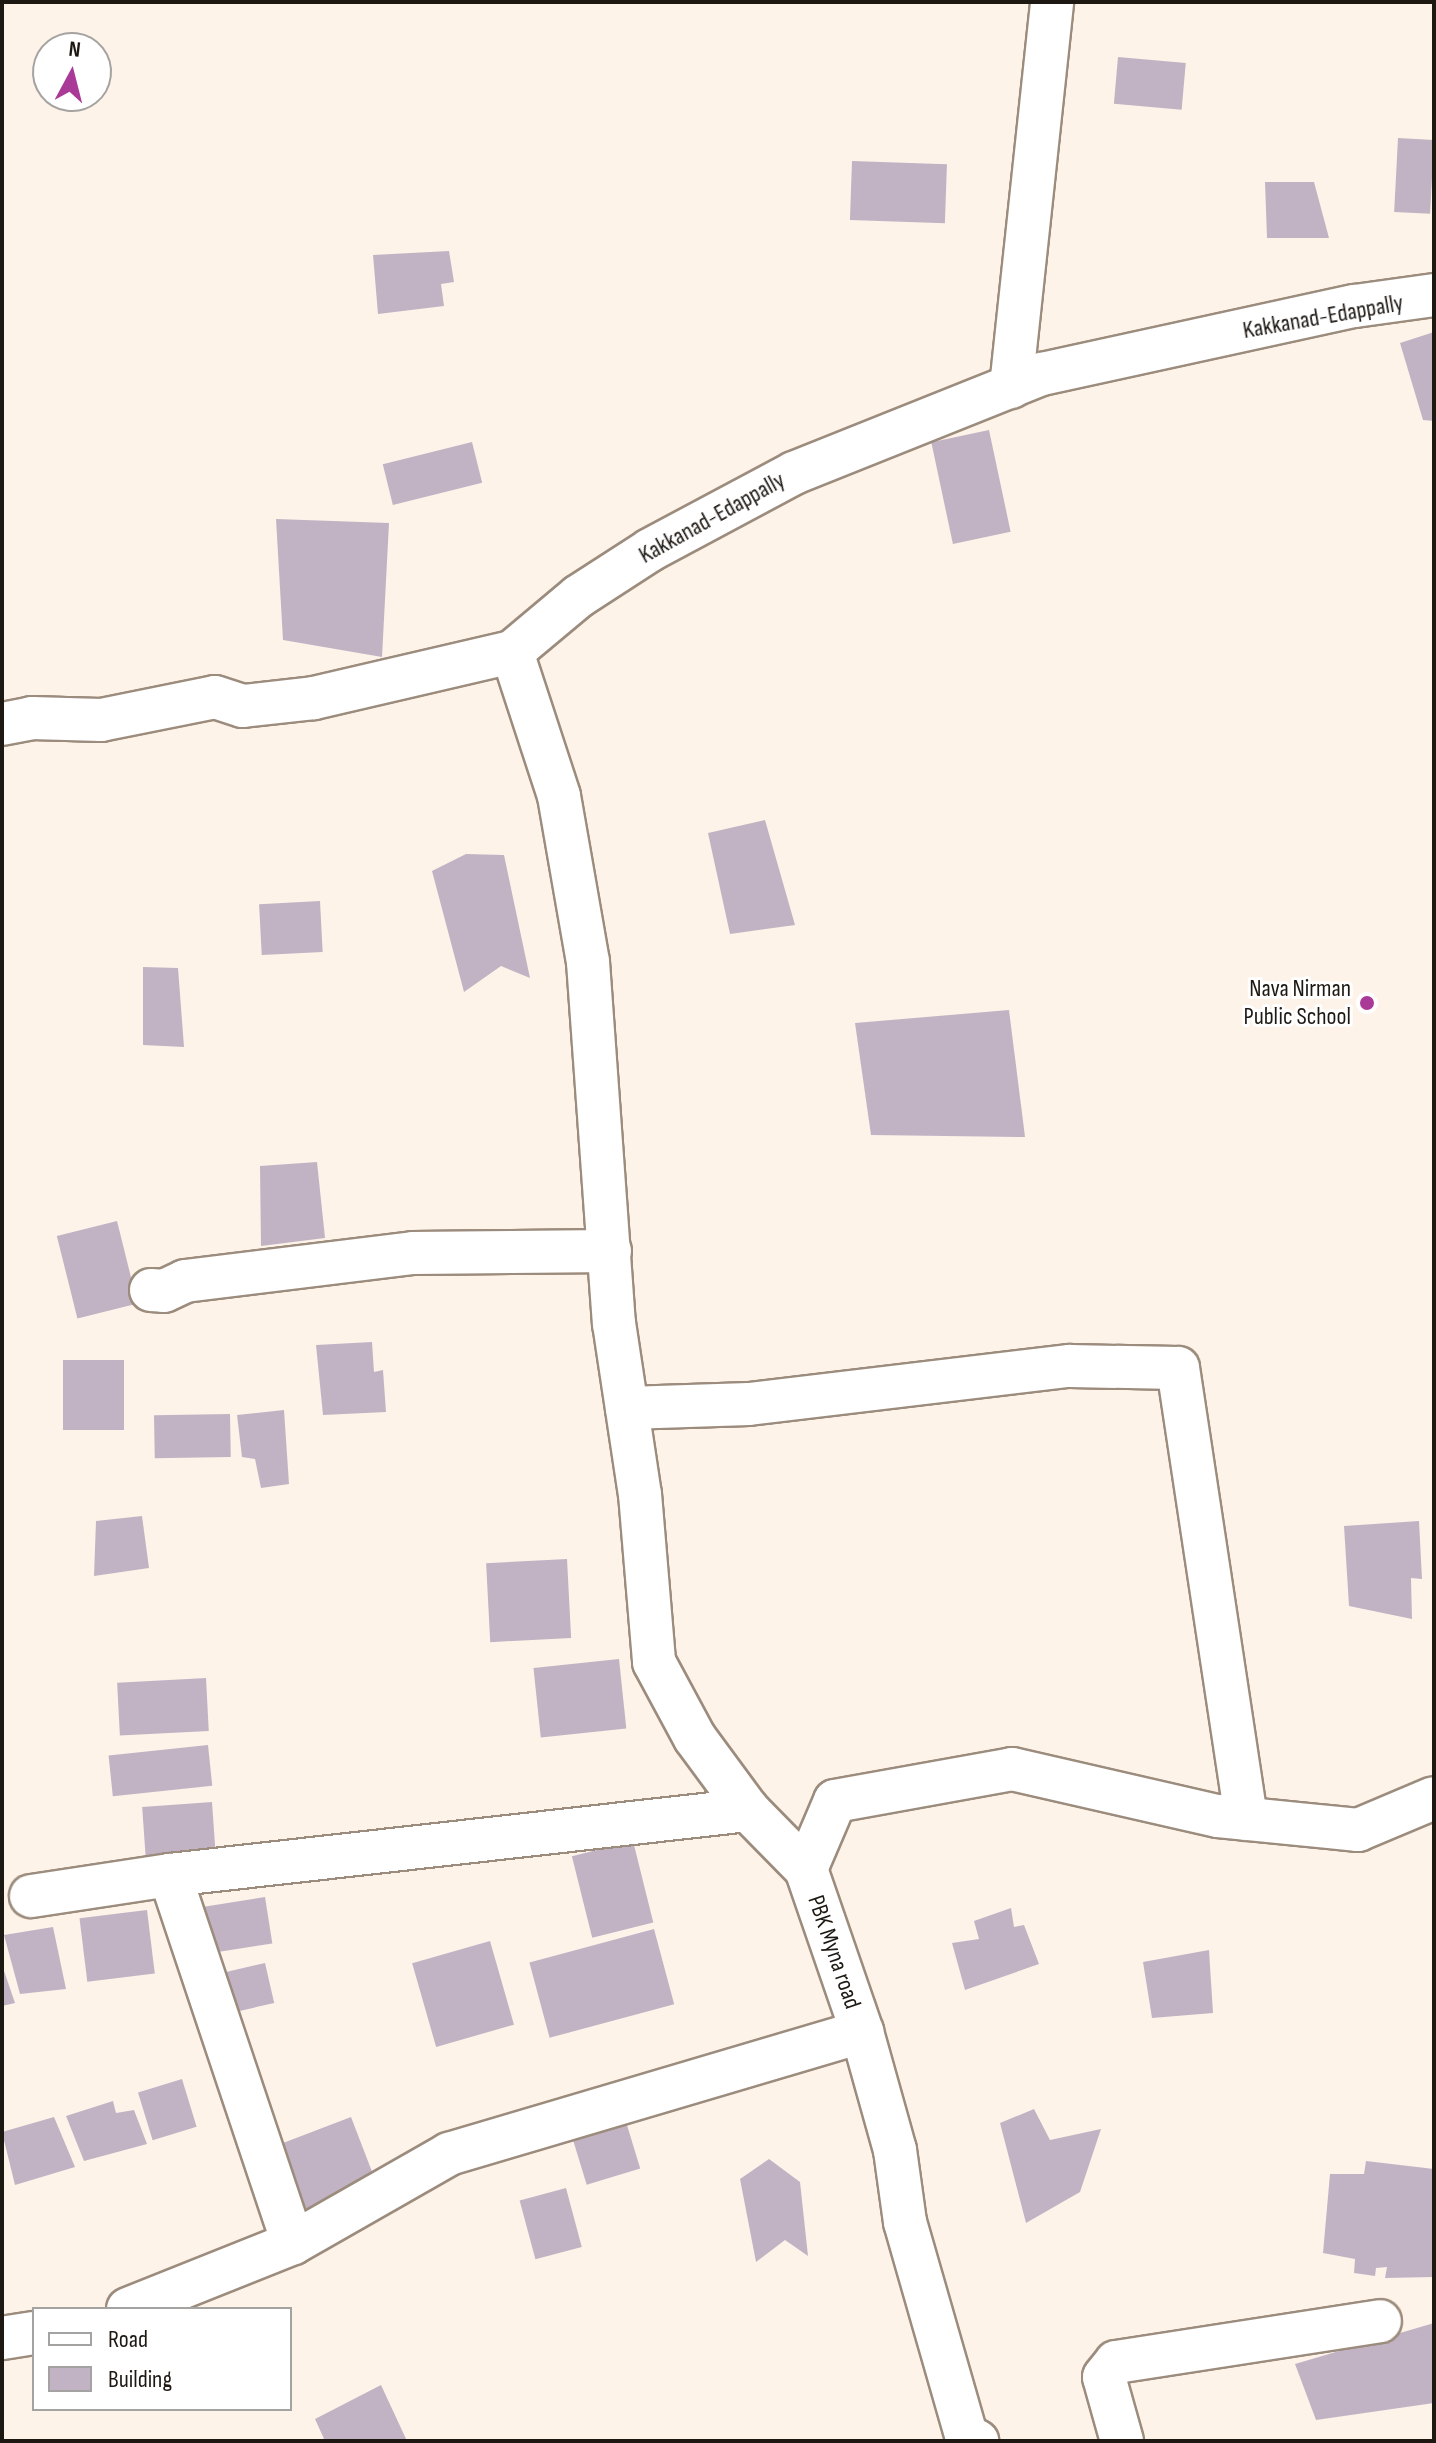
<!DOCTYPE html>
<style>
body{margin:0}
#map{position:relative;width:1436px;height:2443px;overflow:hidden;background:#fef3e9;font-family:"Sofia Sans Condensed",sans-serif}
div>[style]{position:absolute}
.building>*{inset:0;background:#c2b3c4;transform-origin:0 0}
.roads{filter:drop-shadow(2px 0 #9c8c7d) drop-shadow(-2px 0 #9c8c7d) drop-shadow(0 2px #9c8c7d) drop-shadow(0 -2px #9c8c7d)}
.minor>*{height:42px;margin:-21px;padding:0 21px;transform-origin:21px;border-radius:21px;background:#fff}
.dots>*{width:22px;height:22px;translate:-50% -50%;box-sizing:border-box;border:4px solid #fff;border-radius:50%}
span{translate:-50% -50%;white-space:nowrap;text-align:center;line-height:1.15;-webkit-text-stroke:6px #fff;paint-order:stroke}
.street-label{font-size:24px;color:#1e1813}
.poi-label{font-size:24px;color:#1e1813}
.right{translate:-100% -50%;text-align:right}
.frame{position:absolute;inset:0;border:4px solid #1e1813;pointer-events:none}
.legend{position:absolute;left:32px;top:2307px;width:260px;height:104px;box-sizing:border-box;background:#fff;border:2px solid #a5a3a1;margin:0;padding:10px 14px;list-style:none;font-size:24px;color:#1e1813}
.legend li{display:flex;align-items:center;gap:16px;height:40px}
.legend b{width:40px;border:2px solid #a5a3a1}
.north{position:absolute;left:32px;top:32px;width:80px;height:80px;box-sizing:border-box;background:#fff;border:2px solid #a5a3a1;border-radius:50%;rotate:7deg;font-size:22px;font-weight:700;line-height:32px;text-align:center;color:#1e1813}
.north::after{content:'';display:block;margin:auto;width:28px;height:36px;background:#a93a97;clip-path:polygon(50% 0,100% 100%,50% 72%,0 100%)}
</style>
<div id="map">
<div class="building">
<i style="left:1118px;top:57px;width:68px;height:47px;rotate:5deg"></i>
<i style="left:1398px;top:138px;width:36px;height:74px;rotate:3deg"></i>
<i style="left:852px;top:161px;width:95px;height:59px;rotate:2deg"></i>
<i style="clip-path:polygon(1265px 182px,1314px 182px,1329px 238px,1267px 238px)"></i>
<i style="clip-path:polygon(449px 251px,454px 282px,441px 284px,444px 306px,378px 314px,373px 255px)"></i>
<i style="clip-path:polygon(1434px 332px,1434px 421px,1423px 420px,1400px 343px)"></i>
<i style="left:989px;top:430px;width:104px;height:59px;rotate:78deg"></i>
<i style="left:472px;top:442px;width:42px;height:92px;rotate:76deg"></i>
<i style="clip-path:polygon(276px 519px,389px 523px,382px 657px,283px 640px)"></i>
<i style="clip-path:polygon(765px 820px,795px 925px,730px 934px,708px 833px)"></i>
<i style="clip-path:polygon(466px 854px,504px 855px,530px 978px,501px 966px,464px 992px,432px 871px)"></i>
<i style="left:320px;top:901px;width:51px;height:61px;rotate:87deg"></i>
<i style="clip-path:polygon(143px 967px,178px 968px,184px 1047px,143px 1045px)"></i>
<i style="clip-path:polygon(1009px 1010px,1025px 1137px,871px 1135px,855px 1023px)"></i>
<i style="clip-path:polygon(317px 1162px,325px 1238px,261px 1246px,260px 1166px)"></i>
<i style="left:117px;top:1221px;width:85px;height:62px;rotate:76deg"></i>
<i style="clip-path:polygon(372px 1342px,374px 1372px,383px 1370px,386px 1412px,323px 1415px,316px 1345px)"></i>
<i style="left:63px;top:1360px;width:61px;height:70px"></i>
<i style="clip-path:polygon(284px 1410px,289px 1484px,261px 1488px,255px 1459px,242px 1457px,237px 1415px)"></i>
<i style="left:230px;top:1414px;width:43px;height:76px;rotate:89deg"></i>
<i style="clip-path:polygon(142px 1516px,149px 1568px,94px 1576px,96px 1521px)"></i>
<i style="clip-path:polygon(1419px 1521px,1422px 1579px,1411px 1578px,1412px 1619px,1349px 1606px,1344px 1526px)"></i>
<i style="left:567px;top:1559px;width:79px;height:81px;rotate:87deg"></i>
<i style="left:619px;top:1659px;width:70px;height:86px;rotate:84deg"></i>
<i style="left:206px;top:1678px;width:53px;height:89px;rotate:87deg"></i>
<i style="left:208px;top:1745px;width:41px;height:100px;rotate:84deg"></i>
<i style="left:212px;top:1802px;width:55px;height:70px;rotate:86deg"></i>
<i style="left:633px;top:1841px;width:84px;height:63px;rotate:76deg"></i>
<i style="left:265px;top:1897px;width:47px;height:73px;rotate:81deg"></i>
<i style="clip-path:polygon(1011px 1908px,1014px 1927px,1024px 1925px,1039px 1964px,965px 1990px,952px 1943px,979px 1939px,974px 1921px)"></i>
<i style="left:147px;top:1910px;width:64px;height:68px;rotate:83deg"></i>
<i style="clip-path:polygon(53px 1927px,66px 1989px,20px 1994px,4px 1935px)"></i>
<i style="left:654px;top:1929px;width:78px;height:129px;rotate:75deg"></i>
<i style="left:490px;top:1941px;width:87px;height:81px;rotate:74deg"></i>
<i style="clip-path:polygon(1209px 1950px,1213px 2013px,1152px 2018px,1143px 1962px)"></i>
<i style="left:265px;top:1963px;width:41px;height:52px;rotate:77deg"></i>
<i style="clip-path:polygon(2px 1965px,15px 2003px,2px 2006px)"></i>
<i style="left:182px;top:2079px;width:50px;height:46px;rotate:73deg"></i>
<i style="clip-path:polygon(113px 2101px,116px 2113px,134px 2110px,147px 2144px,84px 2161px,66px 2116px)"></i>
<i style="clip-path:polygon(1034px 2109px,1050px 2140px,1101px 2129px,1080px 2192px,1026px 2223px,1000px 2123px)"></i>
<i style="left:623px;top:2112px;width:59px;height:56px;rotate:73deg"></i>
<i style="clip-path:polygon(54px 2117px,75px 2167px,15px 2185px,2px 2132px)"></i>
<i style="left:351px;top:2117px;width:70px;height:84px;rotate:69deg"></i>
<i style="clip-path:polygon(769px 2159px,800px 2182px,808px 2256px,785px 2240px,756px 2262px,740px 2179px)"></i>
<i style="clip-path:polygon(1366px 2161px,1434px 2169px,1434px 2277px,1385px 2278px,1387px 2267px,1376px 2268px,1375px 2276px,1354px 2273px,1355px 2259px,1323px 2253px,1330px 2174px,1364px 2174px)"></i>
<i style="left:566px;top:2188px;width:61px;height:48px;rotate:75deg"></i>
<i style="clip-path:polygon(1434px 2323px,1434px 2403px,1316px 2420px,1295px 2364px)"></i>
<i style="clip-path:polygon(381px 2385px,407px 2441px,325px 2441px,315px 2419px)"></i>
</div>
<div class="roads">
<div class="minor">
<i style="left:1011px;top:387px;width:387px;rotate:-83.9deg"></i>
<i style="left:512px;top:652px;width:151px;rotate:71.9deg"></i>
<i style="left:559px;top:796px;width:169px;rotate:80.1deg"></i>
<i style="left:588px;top:962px;width:362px;rotate:85.9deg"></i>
<i style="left:614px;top:1323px;width:173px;rotate:81.4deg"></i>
<i style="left:640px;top:1494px;width:169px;rotate:85.2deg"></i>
<i style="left:654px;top:1662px;width:86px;rotate:61.7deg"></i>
<i style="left:695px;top:1738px;width:89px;rotate:53.6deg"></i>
<i style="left:748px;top:1810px;width:83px;rotate:45.5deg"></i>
<i style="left:806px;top:1869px;width:172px;rotate:71deg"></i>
<i style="left:862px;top:2032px;width:123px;rotate:74.4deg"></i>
<i style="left:895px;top:2150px;width:73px;rotate:82.1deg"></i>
<i style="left:905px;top:2222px;width:222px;rotate:74deg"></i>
<i style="left:966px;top:2435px;width:13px;rotate:29deg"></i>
<i style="left:2px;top:724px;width:31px;rotate:-11deg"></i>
<i style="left:32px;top:718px;width:69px;rotate:1.7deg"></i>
<i style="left:101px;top:720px;width:116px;rotate:-11.4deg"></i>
<i style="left:215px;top:697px;width:29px;rotate:18deg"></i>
<i style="left:243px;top:706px;width:71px;rotate:-6.4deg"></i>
<i style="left:314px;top:698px;width:203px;rotate:-13.1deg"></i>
<i style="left:512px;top:652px;width:87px;rotate:-39.9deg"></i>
<i style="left:579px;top:596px;width:85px;rotate:-32.9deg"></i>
<i style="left:650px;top:550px;width:163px;rotate:-28.1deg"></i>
<i style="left:794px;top:473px;width:267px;rotate:-21.8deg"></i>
<i style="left:1042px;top:374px;width:320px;rotate:-12.3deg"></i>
<i style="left:1355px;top:306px;width:80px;rotate:-7.9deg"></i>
<i style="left:151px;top:1290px;width:13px;rotate:4deg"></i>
<i style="left:164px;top:1291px;width:23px;rotate:-25deg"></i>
<i style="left:185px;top:1281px;width:230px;rotate:-7deg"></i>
<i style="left:413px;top:1253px;width:197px;rotate:-0.6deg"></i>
<i style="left:627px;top:1408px;width:122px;rotate:-1.9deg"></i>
<i style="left:749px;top:1404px;width:323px;rotate:-6.8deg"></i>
<i style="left:1070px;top:1366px;width:108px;rotate:1.1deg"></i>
<i style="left:1178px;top:1368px;width:456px;rotate:81.4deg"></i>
<i style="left:806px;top:1869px;width:74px;rotate:-66.9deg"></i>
<i style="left:835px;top:1801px;width:180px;rotate:-10.2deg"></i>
<i style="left:1012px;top:1769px;width:211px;rotate:12.9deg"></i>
<i style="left:1218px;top:1816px;width:141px;rotate:5.7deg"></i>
<i style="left:1358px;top:1830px;width:82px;rotate:-22.8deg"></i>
<i style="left:31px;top:1896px;width:141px;rotate:-8.6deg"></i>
<i style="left:293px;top:2243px;width:388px;rotate:-108.5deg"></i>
<i style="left:170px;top:1875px;width:582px;rotate:-6.42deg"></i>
<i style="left:128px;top:2309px;width:178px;rotate:-21.8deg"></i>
<i style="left:293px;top:2243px;width:180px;rotate:-29.7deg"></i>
<i style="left:449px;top:2154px;width:431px;rotate:-16.5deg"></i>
<i style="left:2px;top:2338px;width:32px;rotate:-9deg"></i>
<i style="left:1122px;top:2441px;width:66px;rotate:-105.7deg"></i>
<i style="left:1104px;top:2377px;width:19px;rotate:-51deg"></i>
<i style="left:1116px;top:2362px;width:267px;rotate:-8.8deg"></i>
</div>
</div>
<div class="dots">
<i style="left:1367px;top:1003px;background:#a93a97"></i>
</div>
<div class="street-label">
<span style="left:1323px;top:317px;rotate:-10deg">Kakkanad-Edappally</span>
<span style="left:712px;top:518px;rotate:-29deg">Kakkanad-Edappally</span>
<span style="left:834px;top:1952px;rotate:71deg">PBK Myna road</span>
</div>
<div class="poi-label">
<span class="right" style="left:1351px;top:1003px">Nava Nirman<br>Public School</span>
</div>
<div class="frame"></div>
<ul class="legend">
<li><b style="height:10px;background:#fff"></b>Road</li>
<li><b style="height:22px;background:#c2b3c4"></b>Building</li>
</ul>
<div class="north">N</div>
</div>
